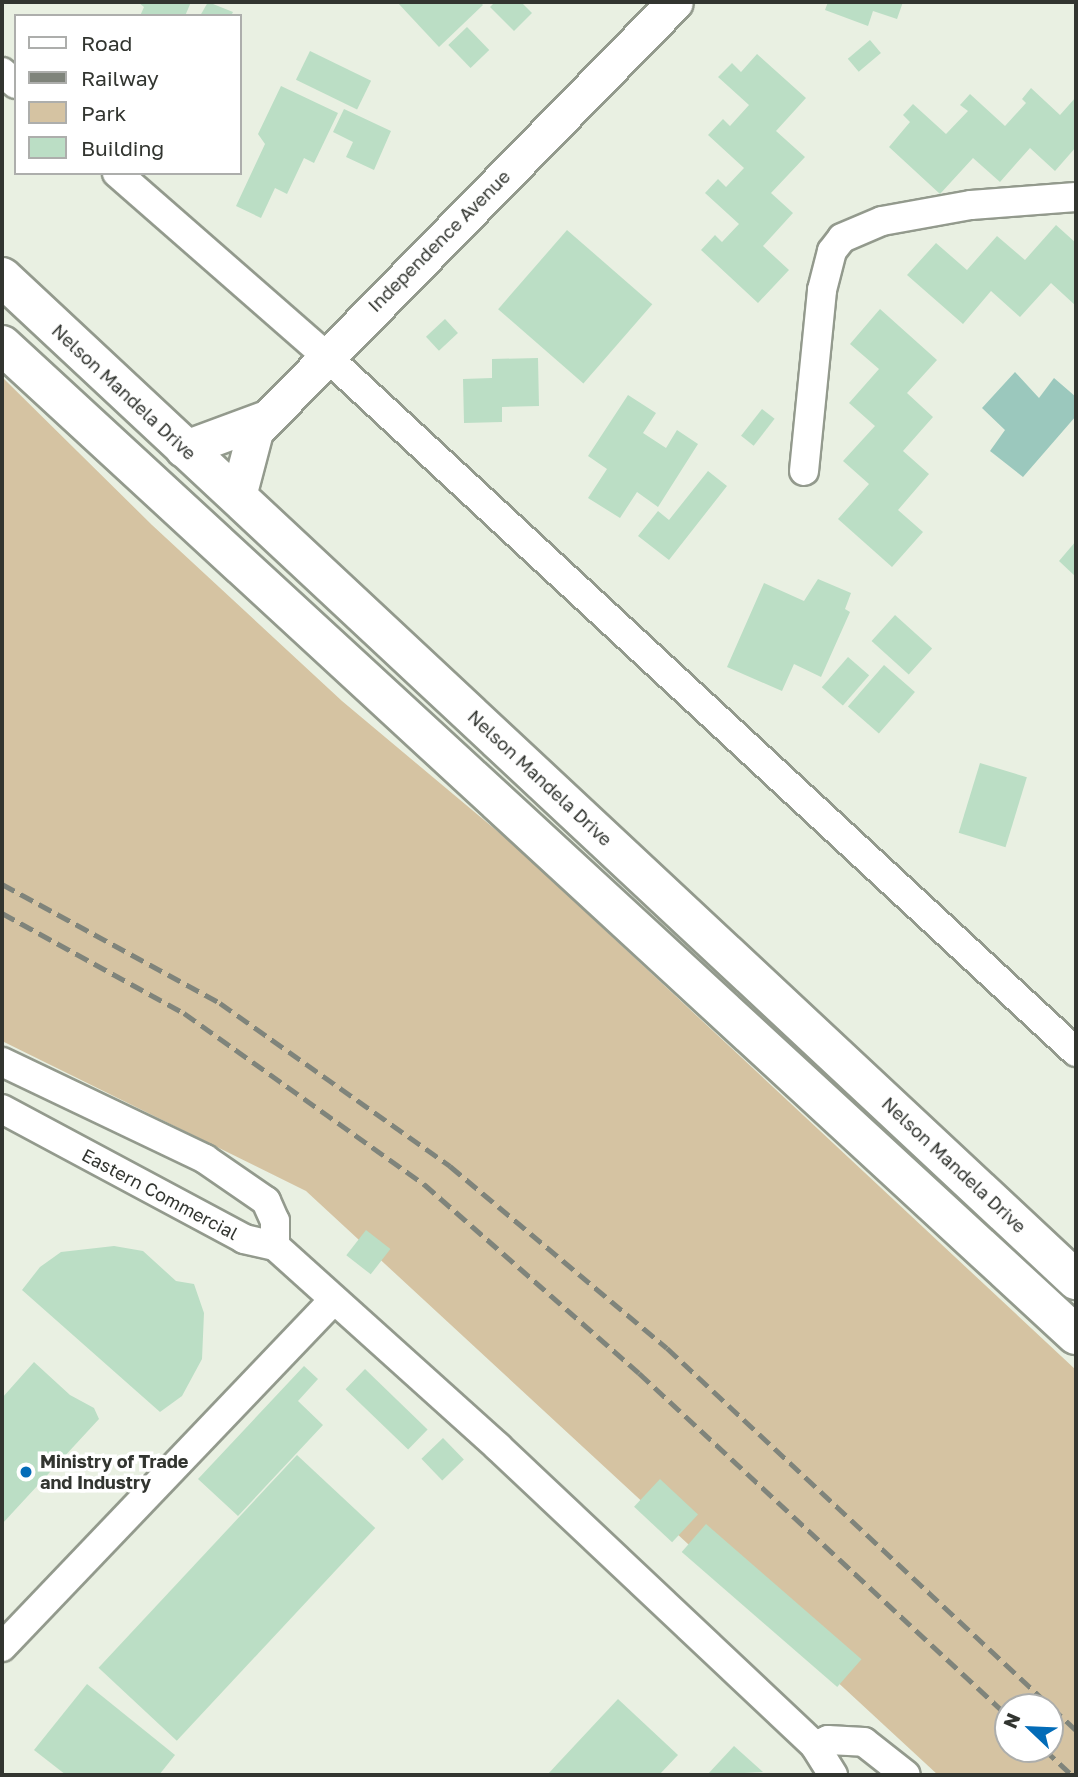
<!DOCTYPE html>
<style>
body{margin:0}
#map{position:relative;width:1078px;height:1777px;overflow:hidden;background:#e9f0e2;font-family:"Golos Text",sans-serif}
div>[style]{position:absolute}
.green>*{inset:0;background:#d5c3a2}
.water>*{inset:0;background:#9bc8bd}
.building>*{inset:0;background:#bbdec5;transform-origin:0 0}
.roads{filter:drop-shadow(2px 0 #939a8d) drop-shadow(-2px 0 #939a8d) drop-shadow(0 2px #939a8d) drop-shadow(0 -2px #939a8d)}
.minor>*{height:28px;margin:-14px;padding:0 14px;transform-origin:14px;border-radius:14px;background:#fff}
.tertiary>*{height:35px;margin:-17.5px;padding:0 17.5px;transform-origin:17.5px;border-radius:17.5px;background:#fff}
.primary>*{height:38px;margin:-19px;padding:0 19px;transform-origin:19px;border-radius:19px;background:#fff}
.rail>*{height:5px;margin-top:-2.5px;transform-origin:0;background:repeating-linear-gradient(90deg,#7f847b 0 14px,transparent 0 21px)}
.dots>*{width:19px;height:19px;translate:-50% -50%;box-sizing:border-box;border:4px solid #fff;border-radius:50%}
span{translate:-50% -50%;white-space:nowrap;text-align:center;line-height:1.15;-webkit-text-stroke:7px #fff;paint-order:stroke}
.street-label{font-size:18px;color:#323530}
.poi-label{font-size:18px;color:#323530;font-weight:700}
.left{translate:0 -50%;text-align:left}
.frame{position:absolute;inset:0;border:4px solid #323530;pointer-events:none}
.legend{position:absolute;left:14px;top:14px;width:228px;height:161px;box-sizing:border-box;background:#fff;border:2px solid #adaeac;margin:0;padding:9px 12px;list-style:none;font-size:21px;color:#323530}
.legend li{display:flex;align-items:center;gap:14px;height:35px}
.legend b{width:35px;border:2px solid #adaeac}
.north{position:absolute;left:994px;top:1693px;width:70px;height:70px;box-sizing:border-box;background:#fff;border:2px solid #adaeac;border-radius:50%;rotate:293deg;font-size:19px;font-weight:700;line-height:28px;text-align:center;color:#323530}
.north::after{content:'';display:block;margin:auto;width:24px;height:32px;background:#036cb8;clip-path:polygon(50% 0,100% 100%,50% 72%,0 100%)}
</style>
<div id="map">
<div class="green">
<i style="clip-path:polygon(evenodd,2px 377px,152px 525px,342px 701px,515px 846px,1076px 1370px,1076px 1775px,938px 1775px,306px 1191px,2px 1041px,2px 377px,1008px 1707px,1050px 1707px,1050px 1749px,1008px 1749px,1008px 1707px)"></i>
</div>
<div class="water">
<i style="clip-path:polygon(1015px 372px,1039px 398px,1054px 378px,1076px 397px,1076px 416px,1023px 477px,990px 451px,1005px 430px,982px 408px)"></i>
</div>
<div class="building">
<i style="clip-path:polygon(138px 2px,191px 2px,185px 16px,140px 16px,144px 7px)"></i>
<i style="clip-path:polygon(208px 2px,233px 12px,231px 16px,200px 16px)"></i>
<i style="clip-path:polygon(397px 2px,480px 2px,483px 5px,439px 47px)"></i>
<i style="clip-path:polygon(495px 2px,521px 2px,532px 13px,514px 31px,490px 7px)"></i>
<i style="clip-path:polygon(828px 2px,903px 2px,897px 19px,873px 11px,868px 26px,825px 10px)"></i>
<i style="left:467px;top:27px;width:32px;height:26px;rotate:46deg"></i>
<i style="left:870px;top:40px;width:17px;height:29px;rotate:50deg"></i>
<i style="left:310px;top:51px;width:68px;height:32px;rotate:26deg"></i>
<i style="clip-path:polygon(757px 54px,806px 98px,776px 131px,805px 157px,771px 193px,793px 213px,763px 246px,789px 270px,758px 303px,701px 250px,715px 235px,722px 242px,739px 224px,705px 193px,718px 179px,726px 187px,744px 168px,708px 135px,723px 119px,730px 126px,749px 105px,718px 77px,732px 63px,741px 72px)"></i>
<i style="clip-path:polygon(281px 86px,338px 113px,314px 163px,304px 158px,287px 194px,275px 188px,261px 218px,236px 206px,265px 144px,258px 134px)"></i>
<i style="clip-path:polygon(1031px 88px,1060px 115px,1076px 97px,1076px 147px,1055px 171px,1030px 148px,1000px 182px,973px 158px,940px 194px,889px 147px,910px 122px,903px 115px,913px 104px,946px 134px,968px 111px,960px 105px,970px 94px,1005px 126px,1026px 103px,1022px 99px)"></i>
<i style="clip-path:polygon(344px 109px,391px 131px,374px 170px,346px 157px,353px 142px,333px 132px)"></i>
<i style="clip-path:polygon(1056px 225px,1076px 243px,1076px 306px,1051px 283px,1020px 317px,991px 291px,963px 324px,907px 275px,936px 243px,967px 270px,997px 236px,1025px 260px)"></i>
<i style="left:567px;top:230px;width:113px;height:105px;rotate:41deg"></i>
<i style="clip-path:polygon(880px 309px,937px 360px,907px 393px,933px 417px,903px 451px,929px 474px,898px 510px,923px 532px,892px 567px,838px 519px,869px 484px,843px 461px,875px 426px,849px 403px,879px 369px,850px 344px)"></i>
<i style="left:445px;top:319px;width:19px;height:26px;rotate:47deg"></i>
<i style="clip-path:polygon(538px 358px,539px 406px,502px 407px,502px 422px,464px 423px,463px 379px,492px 378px,492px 359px)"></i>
<i style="clip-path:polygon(628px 395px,656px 413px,643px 433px,666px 448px,677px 430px,698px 444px,658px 507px,637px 492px,620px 518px,588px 498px,607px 469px,588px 456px)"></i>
<i style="left:762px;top:409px;width:16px;height:34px;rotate:38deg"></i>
<i style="clip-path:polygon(708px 471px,727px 486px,669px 560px,638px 536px,658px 511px,669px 520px)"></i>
<i style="clip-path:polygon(1076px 541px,1076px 577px,1059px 561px)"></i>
<i style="clip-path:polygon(818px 579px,851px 593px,845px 609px,850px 612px,821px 677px,794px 664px,782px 691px,727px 667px,764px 583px,804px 601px)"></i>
<i style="left:895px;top:615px;width:50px;height:35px;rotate:42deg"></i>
<i style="left:848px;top:657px;width:28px;height:40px;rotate:41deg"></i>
<i style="left:884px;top:665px;width:41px;height:55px;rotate:41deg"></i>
<i style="left:980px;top:763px;width:49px;height:73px;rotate:17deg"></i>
<i style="left:366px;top:1230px;width:31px;height:32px;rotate:38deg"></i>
<i style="clip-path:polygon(114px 1246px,143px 1251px,176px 1281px,194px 1284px,204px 1313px,202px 1359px,182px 1396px,160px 1412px,22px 1290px,40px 1267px,61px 1252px)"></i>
<i style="clip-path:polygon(34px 1362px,70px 1395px,94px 1408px,99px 1419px,2px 1524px,2px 1398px)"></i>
<i style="clip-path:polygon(304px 1366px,318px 1379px,298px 1401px,323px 1425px,238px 1516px,198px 1479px)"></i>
<i style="left:365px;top:1369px;width:87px;height:28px;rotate:44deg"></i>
<i style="left:443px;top:1438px;width:30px;height:30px;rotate:46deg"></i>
<i style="left:297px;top:1455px;width:107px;height:291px;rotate:43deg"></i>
<i style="left:660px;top:1479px;width:52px;height:38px;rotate:43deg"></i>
<i style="left:706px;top:1524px;width:206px;height:37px;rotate:41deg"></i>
<i style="clip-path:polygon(87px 1684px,175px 1755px,159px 1775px,66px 1775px,34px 1750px)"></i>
<i style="clip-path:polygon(618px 1699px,678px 1755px,659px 1775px,547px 1775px)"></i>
<i style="clip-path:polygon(734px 1746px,763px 1772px,707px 1775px)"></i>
</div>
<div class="roads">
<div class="minor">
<i style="left:2px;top:72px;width:18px;rotate:41deg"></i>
<i style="left:117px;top:173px;width:278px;rotate:41.2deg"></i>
<i style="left:326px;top:356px;width:1023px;rotate:42.86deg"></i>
<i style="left:804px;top:471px;width:182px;rotate:-84.3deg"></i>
<i style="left:822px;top:290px;width:40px;rotate:-75.6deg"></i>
<i style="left:832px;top:251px;width:16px;rotate:-52deg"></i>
<i style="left:842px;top:238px;width:43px;rotate:-23deg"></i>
<i style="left:882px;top:221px;width:90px;rotate:-10.2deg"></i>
<i style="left:971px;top:205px;width:105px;rotate:-4.4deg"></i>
<i style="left:2px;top:1062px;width:225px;rotate:25.5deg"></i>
<i style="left:205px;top:1159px;width:74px;rotate:34.5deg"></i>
<i style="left:266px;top:1201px;width:22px;rotate:66deg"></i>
<i style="left:275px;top:1221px;width:25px;rotate:90deg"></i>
<i style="left:2px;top:1109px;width:275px;rotate:28.2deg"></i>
<i style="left:244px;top:1239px;width:32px;rotate:13deg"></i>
<i style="left:275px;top:1246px;width:300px;rotate:42deg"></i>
<i style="left:498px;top:1447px;width:436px;rotate:43.3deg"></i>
<i style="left:815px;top:1746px;width:34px;rotate:58deg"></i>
<i style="left:2px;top:1647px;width:477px;rotate:-46.3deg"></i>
<i style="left:815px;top:1746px;width:14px;rotate:-25deg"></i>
<i style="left:828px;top:1740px;width:36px;rotate:3deg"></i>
<i style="left:864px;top:1742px;width:53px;rotate:38.2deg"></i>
</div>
<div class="tertiary">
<i style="left:183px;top:449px;width:90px;rotate:-20.3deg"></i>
<i style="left:238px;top:496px;width:67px;rotate:-75.3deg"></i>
<i style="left:255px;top:431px;width:600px;rotate:-45.61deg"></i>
</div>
<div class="primary">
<i style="left:2px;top:277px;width:1470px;rotate:43.04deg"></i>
<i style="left:2px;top:345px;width:1461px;rotate:42.67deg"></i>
</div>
</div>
<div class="rail">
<i style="left:2px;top:884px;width:248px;rotate:28.6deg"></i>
<i style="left:220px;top:1003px;width:282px;rotate:35.3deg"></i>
<i style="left:450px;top:1166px;width:283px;rotate:40deg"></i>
<i style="left:667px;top:1348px;width:560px;rotate:43.05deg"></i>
<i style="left:2px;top:913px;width:208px;rotate:28.8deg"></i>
<i style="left:184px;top:1013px;width:295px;rotate:35.5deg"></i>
<i style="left:424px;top:1184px;width:286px;rotate:41.3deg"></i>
<i style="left:639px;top:1373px;width:504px;rotate:42.91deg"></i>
<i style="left:1044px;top:1749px;width:38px;rotate:43deg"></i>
</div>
<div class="dots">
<i style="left:26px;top:1472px;background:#036cb8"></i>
</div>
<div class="street-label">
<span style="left:439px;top:241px;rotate:-45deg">Independence Avenue</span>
<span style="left:124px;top:392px;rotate:43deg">Nelson Mandela Drive</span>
<span style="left:540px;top:778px;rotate:43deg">Nelson Mandela Drive</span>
<span style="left:954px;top:1165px;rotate:43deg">Nelson Mandela Drive</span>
<span style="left:160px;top:1194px;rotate:28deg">Eastern Commercial</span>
</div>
<div class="poi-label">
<span class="left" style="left:40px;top:1472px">Ministry of Trade<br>and Industry</span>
</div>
<div class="frame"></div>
<ul class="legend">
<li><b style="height:9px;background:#fff"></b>Road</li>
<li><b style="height:9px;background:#7f847b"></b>Railway</li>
<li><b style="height:19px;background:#d5c3a2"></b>Park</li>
<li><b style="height:19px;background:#bbdec5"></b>Building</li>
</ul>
<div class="north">N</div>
</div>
